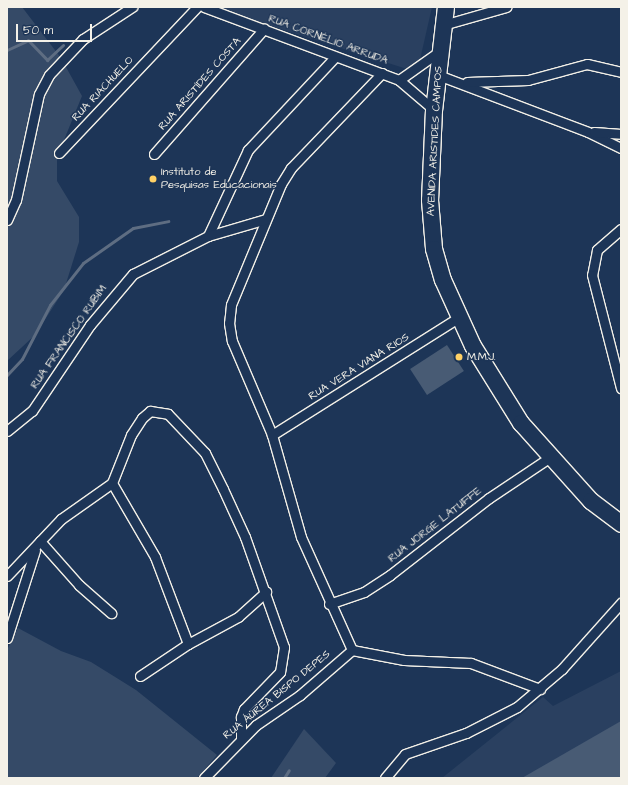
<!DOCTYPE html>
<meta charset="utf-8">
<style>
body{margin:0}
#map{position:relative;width:628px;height:785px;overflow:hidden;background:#1d3557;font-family:"Architects Daughter",sans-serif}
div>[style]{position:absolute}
.built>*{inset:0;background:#2a4060}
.green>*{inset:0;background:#354a67}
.stream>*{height:3px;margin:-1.5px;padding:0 1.5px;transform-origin:1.5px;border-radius:1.5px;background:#5e6d82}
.building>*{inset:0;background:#485b74;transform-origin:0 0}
.roads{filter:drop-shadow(1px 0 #f4f1e8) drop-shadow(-1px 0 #f4f1e8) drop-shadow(0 1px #f4f1e8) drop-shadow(0 -1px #f4f1e8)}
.street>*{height:9px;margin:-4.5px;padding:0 4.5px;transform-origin:4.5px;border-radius:4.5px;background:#1d3557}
.highway>*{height:16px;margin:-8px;padding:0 8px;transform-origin:8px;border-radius:8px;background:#1d3557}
.dots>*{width:11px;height:11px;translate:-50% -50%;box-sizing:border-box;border:2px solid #1d3557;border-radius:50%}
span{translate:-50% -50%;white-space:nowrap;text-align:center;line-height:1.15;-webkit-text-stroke:3px #1d3557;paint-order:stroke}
.street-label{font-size:11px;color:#f4f1e8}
.poi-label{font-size:11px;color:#f4f1e8}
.left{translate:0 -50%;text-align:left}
.frame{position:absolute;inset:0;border:8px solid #f4f1e8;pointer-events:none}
.scale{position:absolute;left:16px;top:24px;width:76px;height:18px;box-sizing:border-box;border:2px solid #f4f1e8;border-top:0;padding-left:5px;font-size:12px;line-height:14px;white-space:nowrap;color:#f4f1e8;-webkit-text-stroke:3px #1d3557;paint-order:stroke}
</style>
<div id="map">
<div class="built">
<i style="clip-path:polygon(211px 7px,432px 7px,419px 64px,407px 69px)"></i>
<i style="clip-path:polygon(621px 671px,621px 778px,442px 778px,543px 697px,553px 706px)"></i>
</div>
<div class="green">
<i style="clip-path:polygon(7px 7px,22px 7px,61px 58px,82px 96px,57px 157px,57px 181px,79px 217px,79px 242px,64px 290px,35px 335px,7px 361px)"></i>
<i style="clip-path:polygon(18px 628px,61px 651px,91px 662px,136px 690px,217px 755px,197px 778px,7px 778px,7px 650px)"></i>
<i style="clip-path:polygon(304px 729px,336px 763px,325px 778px,271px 778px)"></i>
</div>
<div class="stream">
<i style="left:7px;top:50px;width:23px;rotate:-25deg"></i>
<i style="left:28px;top:40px;width:28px;rotate:46deg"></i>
<i style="left:47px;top:60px;width:22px;rotate:-43deg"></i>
<i style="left:7px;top:375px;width:22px;rotate:-47deg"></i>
<i style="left:22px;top:359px;width:61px;rotate:-62.6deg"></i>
<i style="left:50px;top:305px;width:53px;rotate:-51.8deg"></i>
<i style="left:83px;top:263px;width:61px;rotate:-35deg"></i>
<i style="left:133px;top:228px;width:36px;rotate:-11deg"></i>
<i style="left:284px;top:778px;width:9px;rotate:-58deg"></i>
</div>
<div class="building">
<i style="left:447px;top:345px;width:31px;height:44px;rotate:57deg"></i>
<i style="clip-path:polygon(621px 721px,621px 778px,522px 778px)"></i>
</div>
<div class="roads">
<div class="street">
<i style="left:204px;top:7px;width:208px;rotate:20.5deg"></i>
<i style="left:399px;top:80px;width:46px;rotate:40.6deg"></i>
<i style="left:443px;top:25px;width:66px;rotate:-15.9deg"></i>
<i style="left:382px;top:73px;width:132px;rotate:133.8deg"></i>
<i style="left:291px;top:168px;width:19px;rotate:122deg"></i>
<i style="left:281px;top:184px;width:131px;rotate:112.5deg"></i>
<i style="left:231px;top:305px;width:18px;rotate:96deg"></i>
<i style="left:229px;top:323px;width:18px;rotate:81deg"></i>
<i style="left:232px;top:341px;width:102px;rotate:66.9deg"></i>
<i style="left:272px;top:435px;width:106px;rotate:74.1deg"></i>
<i style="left:301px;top:537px;width:124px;rotate:65.7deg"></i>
<i style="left:352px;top:650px;width:53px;rotate:10.9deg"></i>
<i style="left:404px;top:660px;width:67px;rotate:2.6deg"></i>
<i style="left:471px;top:663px;width:74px;rotate:20.6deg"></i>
<i style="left:438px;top:75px;width:160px;rotate:20.8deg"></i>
<i style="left:588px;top:132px;width:37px;rotate:26deg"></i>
<i style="left:399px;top:80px;width:50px;rotate:-35.3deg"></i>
<i style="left:467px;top:82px;width:61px;rotate:-1.9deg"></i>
<i style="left:528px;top:80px;width:61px;rotate:-15.2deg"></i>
<i style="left:587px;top:64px;width:35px;rotate:13deg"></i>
<i style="left:594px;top:132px;width:27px;rotate:4deg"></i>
<i style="left:59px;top:153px;width:201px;rotate:-46.6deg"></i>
<i style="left:154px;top:154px;width:167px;rotate:-48.7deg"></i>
<i style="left:7px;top:220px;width:22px;rotate:-66deg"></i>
<i style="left:16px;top:200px;width:108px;rotate:-77.8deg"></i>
<i style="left:39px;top:94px;width:21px;rotate:-62deg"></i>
<i style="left:49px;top:75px;width:50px;rotate:-46.6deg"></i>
<i style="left:83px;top:39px;width:59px;rotate:-33.1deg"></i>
<i style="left:621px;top:229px;width:32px;rotate:139deg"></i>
<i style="left:597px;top:250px;width:25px;rotate:101deg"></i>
<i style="left:592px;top:275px;width:117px;rotate:75.6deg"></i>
<i style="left:208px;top:236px;width:95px;rotate:-65.1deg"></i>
<i style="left:248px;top:150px;width:127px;rotate:-46.9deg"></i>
<i style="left:7px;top:431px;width:32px;rotate:-39deg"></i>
<i style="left:32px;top:411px;width:104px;rotate:-56deg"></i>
<i style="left:90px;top:325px;width:67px;rotate:-49.9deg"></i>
<i style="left:133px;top:274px;width:84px;rotate:-26.9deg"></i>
<i style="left:208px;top:236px;width:60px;rotate:-16.3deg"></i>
<i style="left:272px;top:435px;width:220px;rotate:-32.2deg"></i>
<i style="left:112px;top:483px;width:86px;rotate:59.8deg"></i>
<i style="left:155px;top:557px;width:93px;rotate:69.2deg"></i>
<i style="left:40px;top:541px;width:59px;rotate:48.4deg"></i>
<i style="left:79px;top:585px;width:43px;rotate:41.2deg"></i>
<i style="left:7px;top:576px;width:79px;rotate:-46.5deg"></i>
<i style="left:61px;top:519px;width:62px;rotate:-35.2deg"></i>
<i style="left:112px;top:483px;width:52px;rotate:-68.4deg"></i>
<i style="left:131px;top:435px;width:20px;rotate:-57deg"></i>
<i style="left:142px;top:418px;width:11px;rotate:-41deg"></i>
<i style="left:150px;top:411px;width:18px;rotate:9deg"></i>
<i style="left:168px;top:414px;width:54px;rotate:46.5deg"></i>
<i style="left:205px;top:453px;width:40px;rotate:63.4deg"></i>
<i style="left:223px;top:489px;width:53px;rotate:65.4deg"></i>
<i style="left:245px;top:537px;width:117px;rotate:70.5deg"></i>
<i style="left:284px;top:647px;width:25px;rotate:99deg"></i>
<i style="left:280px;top:672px;width:52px;rotate:134.2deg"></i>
<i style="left:244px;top:709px;width:9px;rotate:111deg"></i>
<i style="left:241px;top:717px;width:22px;rotate:90deg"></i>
<i style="left:329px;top:604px;width:37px;rotate:-19deg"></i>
<i style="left:364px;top:592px;width:31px;rotate:-33deg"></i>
<i style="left:390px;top:575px;width:125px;rotate:-37.9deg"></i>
<i style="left:489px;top:498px;width:76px;rotate:-33.7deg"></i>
<i style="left:7px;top:638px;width:92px;rotate:-72.3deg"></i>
<i style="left:140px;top:676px;width:58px;rotate:-33.7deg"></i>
<i style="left:188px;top:644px;width:57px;rotate:-28.4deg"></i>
<i style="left:238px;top:617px;width:38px;rotate:-42deg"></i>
<i style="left:204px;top:778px;width:74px;rotate:-45.5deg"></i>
<i style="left:256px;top:725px;width:53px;rotate:-34.3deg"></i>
<i style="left:300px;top:695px;width:69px;rotate:-40.9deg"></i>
<i style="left:385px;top:778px;width:31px;rotate:-50deg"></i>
<i style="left:405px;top:754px;width:65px;rotate:-19deg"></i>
<i style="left:466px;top:733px;width:57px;rotate:-27deg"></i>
<i style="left:517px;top:707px;width:59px;rotate:-40.2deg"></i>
<i style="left:562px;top:669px;width:89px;rotate:-48.2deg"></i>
</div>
<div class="highway">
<i style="left:446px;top:7px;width:104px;rotate:96.6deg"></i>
<i style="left:434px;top:110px;width:90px;rotate:92.5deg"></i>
<i style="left:430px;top:200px;width:49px;rotate:85.3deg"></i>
<i style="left:434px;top:249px;width:32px;rotate:74deg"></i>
<i style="left:443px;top:280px;width:72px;rotate:65.6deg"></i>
<i style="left:473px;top:346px;width:91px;rotate:58.1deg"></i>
<i style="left:521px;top:423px;width:105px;rotate:48.1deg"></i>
<i style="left:591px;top:501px;width:38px;rotate:37deg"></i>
</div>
</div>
<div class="dots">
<i style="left:153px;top:179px;background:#ffd166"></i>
<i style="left:459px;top:357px;background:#ffd166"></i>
</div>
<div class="street-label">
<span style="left:328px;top:40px;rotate:20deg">RUA CORNÉLIO ARRUDA</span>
<span style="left:200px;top:84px;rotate:-49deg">RUA ARISTÍDES COSTA</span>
<span style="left:103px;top:89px;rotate:-47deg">RUA RIACHUELO</span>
<span style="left:435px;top:141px;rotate:-87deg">AVENIDA ARISTIDES CAMPOS</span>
<span style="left:69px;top:337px;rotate:-55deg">RUA FRANCISCO RUBIM</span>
<span style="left:359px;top:367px;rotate:-32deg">RUA VERA VIANA RIOS</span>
<span style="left:435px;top:525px;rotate:-38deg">RUA JORGE LATUFFE</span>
<span style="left:277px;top:695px;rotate:-39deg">RUA ÁUREA BISPO DEPES</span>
</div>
<div class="poi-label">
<span class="left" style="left:161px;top:179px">Instituto de<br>Pesquisas Educacionais</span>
<span class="left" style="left:467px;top:357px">M.M.J.</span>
</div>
<div class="frame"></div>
<div class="scale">50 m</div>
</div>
